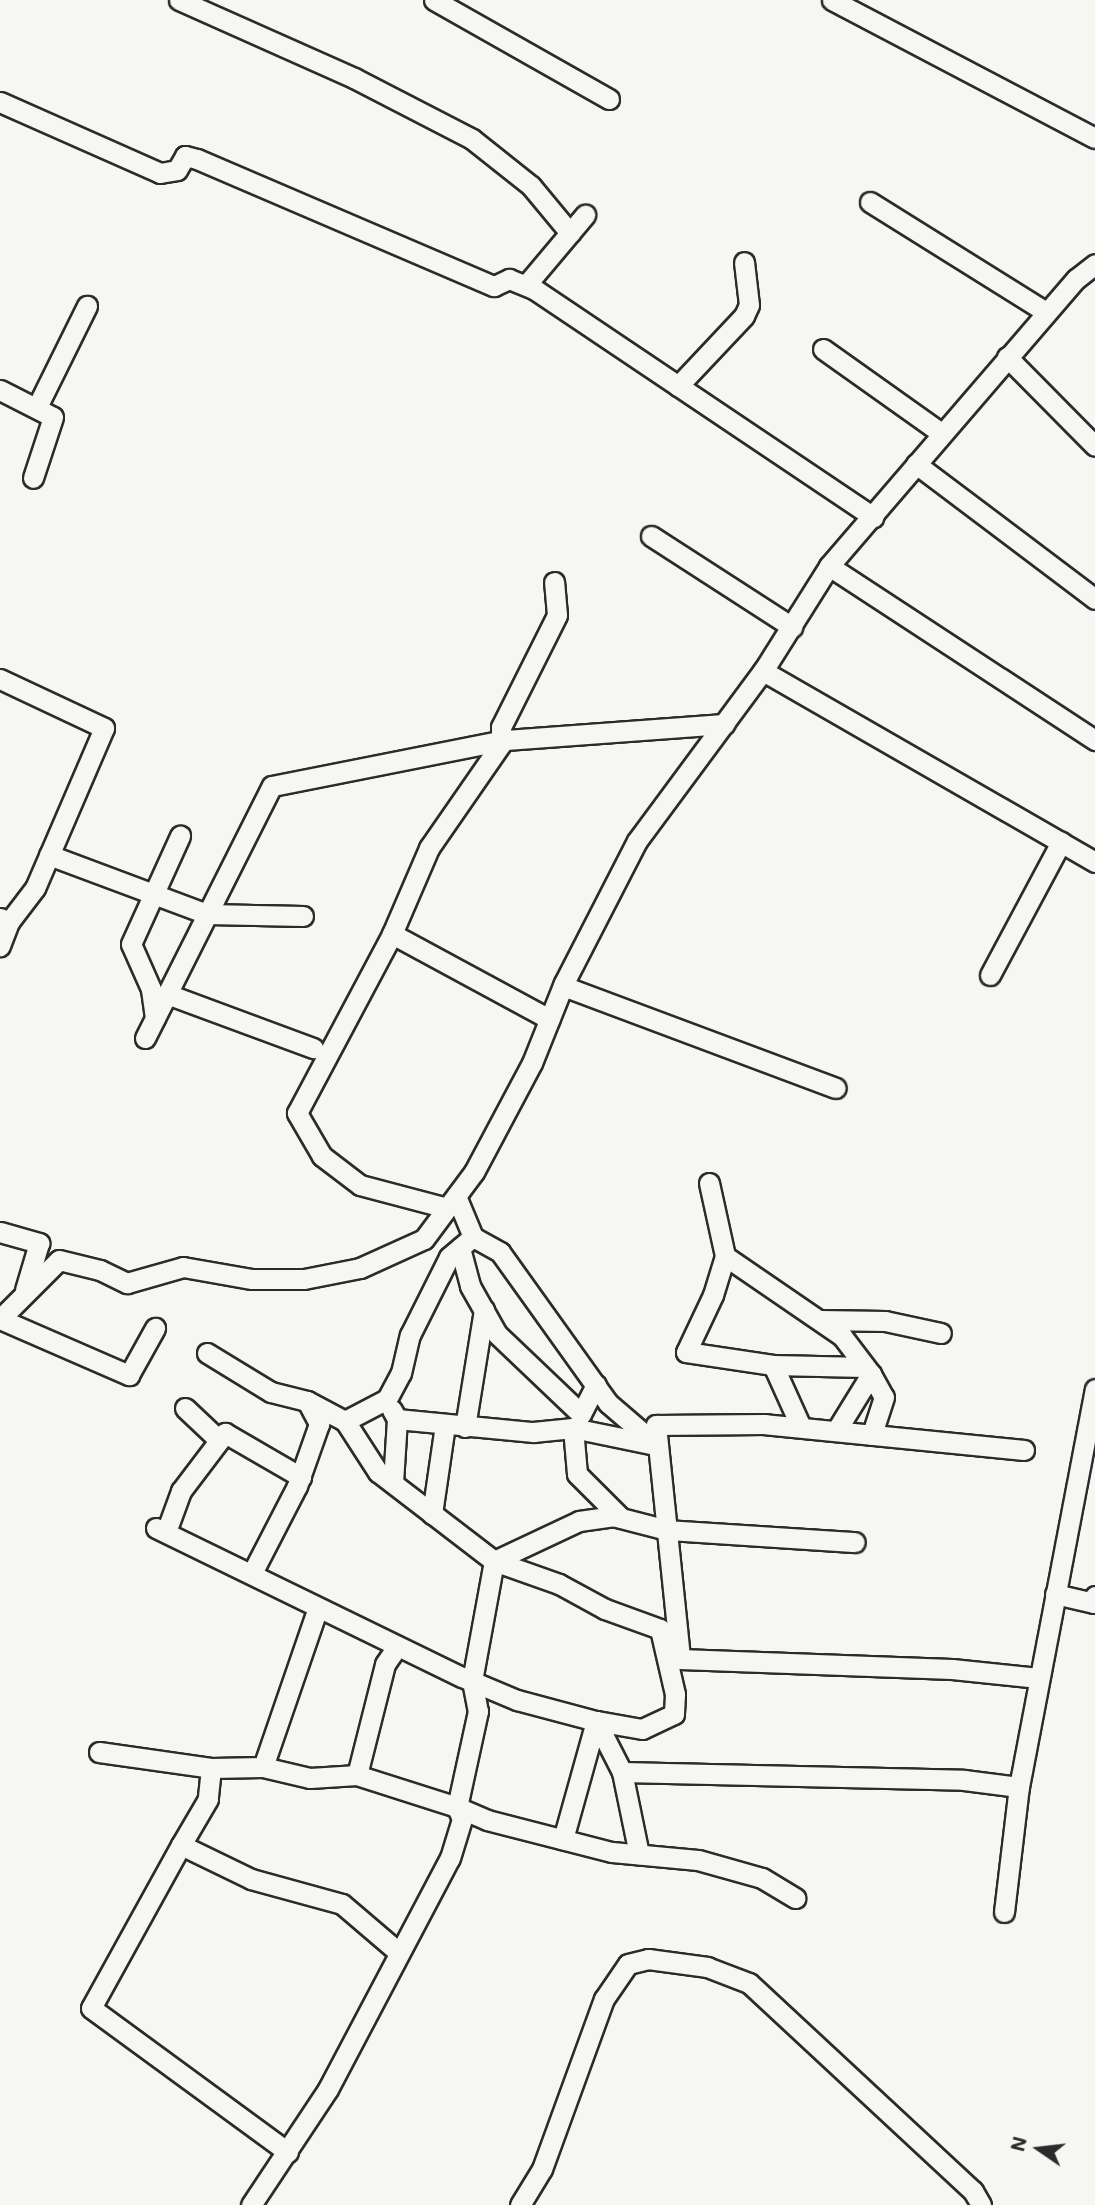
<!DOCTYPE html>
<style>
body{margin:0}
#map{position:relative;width:1095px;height:2205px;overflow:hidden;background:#f6f6f2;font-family:Mali,sans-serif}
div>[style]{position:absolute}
.roads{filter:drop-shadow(2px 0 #2b2b2b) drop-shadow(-2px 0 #2b2b2b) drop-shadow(0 2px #2b2b2b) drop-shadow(0 -2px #2b2b2b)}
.street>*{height:19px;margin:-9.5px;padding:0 9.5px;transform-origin:9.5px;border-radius:9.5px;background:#f6f6f2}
span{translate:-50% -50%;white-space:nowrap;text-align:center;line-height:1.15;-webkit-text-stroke:5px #f6f6f2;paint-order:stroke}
.north{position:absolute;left:1004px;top:2114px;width:70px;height:70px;-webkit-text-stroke:5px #f6f6f2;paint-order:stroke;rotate:284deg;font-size:19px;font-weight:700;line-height:28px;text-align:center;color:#2b2b2b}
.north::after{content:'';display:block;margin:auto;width:24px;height:32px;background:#2b2b2b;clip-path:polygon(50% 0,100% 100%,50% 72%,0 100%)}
</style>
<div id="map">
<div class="roads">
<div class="street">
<i style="left:179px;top:0;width:192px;rotate:24deg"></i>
<i style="left:354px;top:78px;width:133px;rotate:27.3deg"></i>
<i style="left:472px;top:139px;width:75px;rotate:38.5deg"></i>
<i style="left:531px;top:186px;width:61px;rotate:50.3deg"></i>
<i style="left:434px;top:0;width:201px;rotate:29.5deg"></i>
<i style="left:832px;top:0;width:297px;rotate:27.7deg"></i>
<i style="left:0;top:102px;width:175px;rotate:23.9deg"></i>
<i style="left:160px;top:173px;width:17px;rotate:-10deg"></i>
<i style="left:177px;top:170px;width:16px;rotate:-60deg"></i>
<i style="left:185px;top:156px;width:12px;rotate:14deg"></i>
<i style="left:197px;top:159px;width:323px;rotate:23.2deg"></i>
<i style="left:494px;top:286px;width:17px;rotate:-25deg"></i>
<i style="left:509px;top:279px;width:27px;rotate:22deg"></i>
<i style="left:534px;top:289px;width:409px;rotate:33.9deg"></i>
<i style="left:870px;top:202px;width:208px;rotate:32deg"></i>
<i style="left:526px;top:285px;width:92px;rotate:-49.9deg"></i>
<i style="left:823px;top:349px;width:145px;rotate:35.4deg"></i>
<i style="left:1007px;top:357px;width:125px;rotate:45.3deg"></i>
<i style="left:678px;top:386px;width:96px;rotate:-46.7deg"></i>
<i style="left:744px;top:316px;width:12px;rotate:-66deg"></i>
<i style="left:749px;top:305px;width:43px;rotate:-96.6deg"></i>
<i style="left:0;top:390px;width:59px;rotate:27deg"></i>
<i style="left:53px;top:417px;width:64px;rotate:108.2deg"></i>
<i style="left:37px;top:407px;width:113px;rotate:-63.7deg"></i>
<i style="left:916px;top:464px;width:224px;rotate:37deg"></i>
<i style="left:651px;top:536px;width:168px;rotate:32.8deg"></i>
<i style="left:829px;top:566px;width:318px;rotate:33.2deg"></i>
<i style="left:763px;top:671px;width:383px;rotate:29.9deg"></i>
<i style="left:0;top:679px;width:115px;rotate:25.2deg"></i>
<i style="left:104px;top:728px;width:174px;rotate:113.3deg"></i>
<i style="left:35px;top:888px;width:43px;rotate:127.4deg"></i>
<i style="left:49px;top:855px;width:169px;rotate:20.5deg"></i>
<i style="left:207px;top:914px;width:96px;rotate:1.2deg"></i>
<i style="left:0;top:918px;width:10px;rotate:24deg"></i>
<i style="left:9px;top:922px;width:26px;rotate:111deg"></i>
<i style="left:392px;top:934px;width:179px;rotate:28.4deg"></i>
<i style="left:990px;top:975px;width:151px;rotate:-61.9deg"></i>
<i style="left:563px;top:986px;width:291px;rotate:20.5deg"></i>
<i style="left:167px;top:994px;width:156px;rotate:20.3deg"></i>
<i style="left:155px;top:1018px;width:29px;rotate:-98deg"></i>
<i style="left:151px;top:989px;width:49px;rotate:-114deg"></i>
<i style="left:131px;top:944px;width:119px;rotate:-65.6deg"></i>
<i style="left:145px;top:1038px;width:282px;rotate:-63.3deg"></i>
<i style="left:272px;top:786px;width:237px;rotate:-11.2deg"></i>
<i style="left:505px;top:740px;width:220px;rotate:-4.2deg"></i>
<i style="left:709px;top:1183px;width:75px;rotate:77.6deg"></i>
<i style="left:725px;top:1256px;width:142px;rotate:34.4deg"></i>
<i style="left:842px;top:1336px;width:48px;rotate:52.7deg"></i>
<i style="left:871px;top:1374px;width:26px;rotate:61deg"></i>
<i style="left:884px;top:1397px;width:40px;rotate:108deg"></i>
<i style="left:447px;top:1208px;width:90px;rotate:-165.2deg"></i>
<i style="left:360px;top:1185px;width:48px;rotate:-142.7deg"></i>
<i style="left:322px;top:1156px;width:50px;rotate:-120.2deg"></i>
<i style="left:297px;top:1113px;width:203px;rotate:-62deg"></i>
<i style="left:392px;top:934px;width:94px;rotate:-66.7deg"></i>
<i style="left:429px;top:848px;width:126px;rotate:-55.3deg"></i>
<i style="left:501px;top:744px;width:17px;rotate:-90deg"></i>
<i style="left:501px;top:727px;width:125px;rotate:-63.4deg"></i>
<i style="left:557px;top:615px;width:33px;rotate:-95deg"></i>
<i style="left:0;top:1232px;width:41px;rotate:15.8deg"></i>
<i style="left:39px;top:1243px;width:49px;rotate:106.6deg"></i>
<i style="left:473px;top:1237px;width:31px;rotate:29deg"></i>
<i style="left:500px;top:1252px;width:186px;rotate:54.4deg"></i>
<i style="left:608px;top:1403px;width:66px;rotate:40.7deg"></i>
<i style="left:460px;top:1248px;width:39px;rotate:75deg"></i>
<i style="left:470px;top:1286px;width:55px;rotate:60.6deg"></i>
<i style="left:497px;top:1334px;width:116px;rotate:43.6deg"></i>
<i style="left:581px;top:1414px;width:33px;rotate:-63deg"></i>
<i style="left:725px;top:1256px;width:41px;rotate:107.1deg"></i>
<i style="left:713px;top:1295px;width:63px;rotate:115.3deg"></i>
<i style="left:686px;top:1352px;width:88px;rotate:8.5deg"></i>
<i style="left:773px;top:1365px;width:92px;rotate:1.2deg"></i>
<i style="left:0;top:1319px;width:83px;rotate:-45deg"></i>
<i style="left:59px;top:1260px;width:42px;rotate:13.7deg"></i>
<i style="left:100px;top:1270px;width:30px;rotate:26deg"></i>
<i style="left:127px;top:1283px;width:58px;rotate:-15.9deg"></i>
<i style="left:183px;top:1267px;width:70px;rotate:9.9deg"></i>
<i style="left:252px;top:1279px;width:52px"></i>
<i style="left:304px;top:1279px;width:57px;rotate:-11.1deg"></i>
<i style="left:360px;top:1268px;width:70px;rotate:-24.4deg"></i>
<i style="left:424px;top:1239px;width:84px;rotate:-53.3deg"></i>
<i style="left:474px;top:1172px;width:123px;rotate:-62deg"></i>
<i style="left:532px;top:1063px;width:86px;rotate:-68.2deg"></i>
<i style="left:564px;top:983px;width:160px;rotate:-62.8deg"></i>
<i style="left:637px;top:841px;width:212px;rotate:-53.5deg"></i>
<i style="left:763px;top:671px;width:124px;rotate:-57.8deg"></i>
<i style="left:829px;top:566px;width:379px;rotate:-49.3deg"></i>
<i style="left:1076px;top:279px;width:24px;rotate:-38deg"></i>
<i style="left:0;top:1319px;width:141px;rotate:23.5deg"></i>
<i style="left:129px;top:1375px;width:54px;rotate:-61deg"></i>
<i style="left:820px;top:1320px;width:65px;rotate:0.9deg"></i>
<i style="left:885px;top:1321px;width:57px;rotate:12.1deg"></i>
<i style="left:207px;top:1353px;width:75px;rotate:31.4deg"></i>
<i style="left:271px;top:1392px;width:37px;rotate:14deg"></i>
<i style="left:307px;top:1401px;width:26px;rotate:62deg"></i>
<i style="left:319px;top:1424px;width:66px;rotate:109.5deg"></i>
<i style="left:297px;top:1486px;width:98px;rotate:117.3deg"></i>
<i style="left:773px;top:1365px;width:68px;rotate:65.7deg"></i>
<i style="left:307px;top:1401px;width:43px;rotate:27.8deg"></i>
<i style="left:345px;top:1421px;width:61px;rotate:57.1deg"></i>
<i style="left:378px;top:1472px;width:146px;rotate:37.5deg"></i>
<i style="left:494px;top:1561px;width:122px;rotate:100.4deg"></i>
<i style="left:472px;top:1681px;width:31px;rotate:79deg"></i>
<i style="left:478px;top:1711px;width:98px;rotate:102.3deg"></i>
<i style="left:457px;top:1807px;width:105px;rotate:-162.3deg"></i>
<i style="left:185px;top:1408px;width:47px;rotate:43.3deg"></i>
<i style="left:392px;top:1410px;width:10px;rotate:61deg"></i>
<i style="left:397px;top:1419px;width:64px;rotate:93.6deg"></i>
<i style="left:397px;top:1419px;width:137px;rotate:5.5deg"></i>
<i style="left:533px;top:1432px;width:40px;rotate:-5.7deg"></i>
<i style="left:573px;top:1428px;width:85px;rotate:11.6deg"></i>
<i style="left:345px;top:1421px;width:47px;rotate:-27.6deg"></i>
<i style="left:387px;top:1399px;width:30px;rotate:-62deg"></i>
<i style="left:401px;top:1373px;width:39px;rotate:-77deg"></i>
<i style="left:410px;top:1335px;width:87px;rotate:-63.4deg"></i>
<i style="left:449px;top:1257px;width:31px;rotate:-40deg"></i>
<i style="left:473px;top:1237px;width:44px;rotate:-112.5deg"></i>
<i style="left:465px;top:1427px;width:119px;rotate:-80.8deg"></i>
<i style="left:573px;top:1428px;width:46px;rotate:85deg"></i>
<i style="left:577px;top:1474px;width:62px;rotate:45deg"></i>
<i style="left:836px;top:1431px;width:67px;rotate:-58.4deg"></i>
<i style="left:1024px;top:1450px;width:260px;rotate:-174.3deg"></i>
<i style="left:765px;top:1424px;width:109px;rotate:179.5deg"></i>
<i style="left:656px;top:1425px;width:235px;rotate:84.1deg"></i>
<i style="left:680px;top:1659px;width:272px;rotate:2.1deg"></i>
<i style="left:952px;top:1669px;width:87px;rotate:5.9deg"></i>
<i style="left:432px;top:1514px;width:90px;rotate:-81.7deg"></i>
<i style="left:156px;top:1528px;width:340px;rotate:26deg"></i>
<i style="left:462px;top:1677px;width:60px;rotate:22.7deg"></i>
<i style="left:517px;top:1700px;width:82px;rotate:14.9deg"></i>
<i style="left:596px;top:1721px;width:57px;rotate:63deg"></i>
<i style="left:622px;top:1772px;width:84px;rotate:78.3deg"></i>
<i style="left:166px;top:1532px;width:44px;rotate:-69.9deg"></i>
<i style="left:181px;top:1491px;width:73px;rotate:-52.8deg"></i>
<i style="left:225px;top:1433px;width:88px;rotate:30.1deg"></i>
<i style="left:494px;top:1561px;width:69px;rotate:19.5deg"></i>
<i style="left:559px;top:1584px;width:52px;rotate:28.5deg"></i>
<i style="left:605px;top:1609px;width:59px;rotate:20deg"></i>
<i style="left:660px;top:1629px;width:67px;rotate:77deg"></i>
<i style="left:675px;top:1694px;width:20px;rotate:93deg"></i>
<i style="left:674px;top:1714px;width:35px;rotate:155deg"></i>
<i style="left:642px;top:1729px;width:47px;rotate:-170.1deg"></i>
<i style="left:596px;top:1721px;width:123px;rotate:105.6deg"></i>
<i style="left:494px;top:1561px;width:94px;rotate:-25.2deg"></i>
<i style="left:579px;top:1521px;width:34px;rotate:-8deg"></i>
<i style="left:613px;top:1516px;width:56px;rotate:14.5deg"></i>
<i style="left:667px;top:1530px;width:188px;rotate:3.7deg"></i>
<i style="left:1055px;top:1594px;width:40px;rotate:13deg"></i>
<i style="left:1094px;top:1603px;width:7px;rotate:-82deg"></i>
<i style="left:99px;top:1752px;width:113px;rotate:8.1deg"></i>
<i style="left:211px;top:1768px;width:52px;rotate:-1.1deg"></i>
<i style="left:263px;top:1767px;width:166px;rotate:-71deg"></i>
<i style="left:263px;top:1767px;width:48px;rotate:13.2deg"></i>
<i style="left:310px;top:1778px;width:47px;rotate:-3.7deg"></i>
<i style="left:357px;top:1775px;width:114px;rotate:-75.8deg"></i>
<i style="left:385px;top:1664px;width:21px;rotate:-55deg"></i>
<i style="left:211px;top:1768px;width:31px;rotate:96deg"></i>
<i style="left:208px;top:1799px;width:53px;rotate:120.4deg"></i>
<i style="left:181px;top:1845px;width:78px;rotate:25.9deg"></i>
<i style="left:251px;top:1879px;width:94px;rotate:15.4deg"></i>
<i style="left:342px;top:1904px;width:72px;rotate:40.5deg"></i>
<i style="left:622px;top:1772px;width:342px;rotate:1.3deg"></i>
<i style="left:964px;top:1780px;width:55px;rotate:7.3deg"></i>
<i style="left:457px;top:1807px;width:33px;rotate:23deg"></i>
<i style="left:487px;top:1820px;width:129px;rotate:14.4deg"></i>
<i style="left:612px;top:1852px;width:86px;rotate:5.3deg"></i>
<i style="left:698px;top:1860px;width:66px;rotate:15.7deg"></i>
<i style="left:762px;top:1878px;width:39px;rotate:31deg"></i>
<i style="left:181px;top:1845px;width:186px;rotate:118.9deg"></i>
<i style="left:91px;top:2008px;width:244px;rotate:36.2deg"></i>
<i style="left:1004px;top:1912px;width:126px;rotate:-83.2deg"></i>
<i style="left:1019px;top:1787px;width:405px;rotate:-79.2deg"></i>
<i style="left:251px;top:2205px;width:139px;rotate:-56.4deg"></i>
<i style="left:328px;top:2089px;width:261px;rotate:-62.2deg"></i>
<i style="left:450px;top:1858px;width:41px;rotate:-72.9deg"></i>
<i style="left:462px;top:1819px;width:13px;rotate:-113deg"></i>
<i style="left:520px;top:2205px;width:42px;rotate:-58.6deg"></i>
<i style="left:542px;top:2169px;width:181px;rotate:-70deg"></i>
<i style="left:604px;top:1999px;width:42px;rotate:-55.6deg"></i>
<i style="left:628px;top:1964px;width:21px;rotate:-14deg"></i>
<i style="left:648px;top:1959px;width:60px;rotate:7.7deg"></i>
<i style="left:707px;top:1967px;width:45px;rotate:20.9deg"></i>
<i style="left:749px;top:1983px;width:306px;rotate:42.9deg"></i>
<i style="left:973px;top:2191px;width:16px;rotate:60deg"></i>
</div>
</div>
<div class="north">N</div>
</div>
